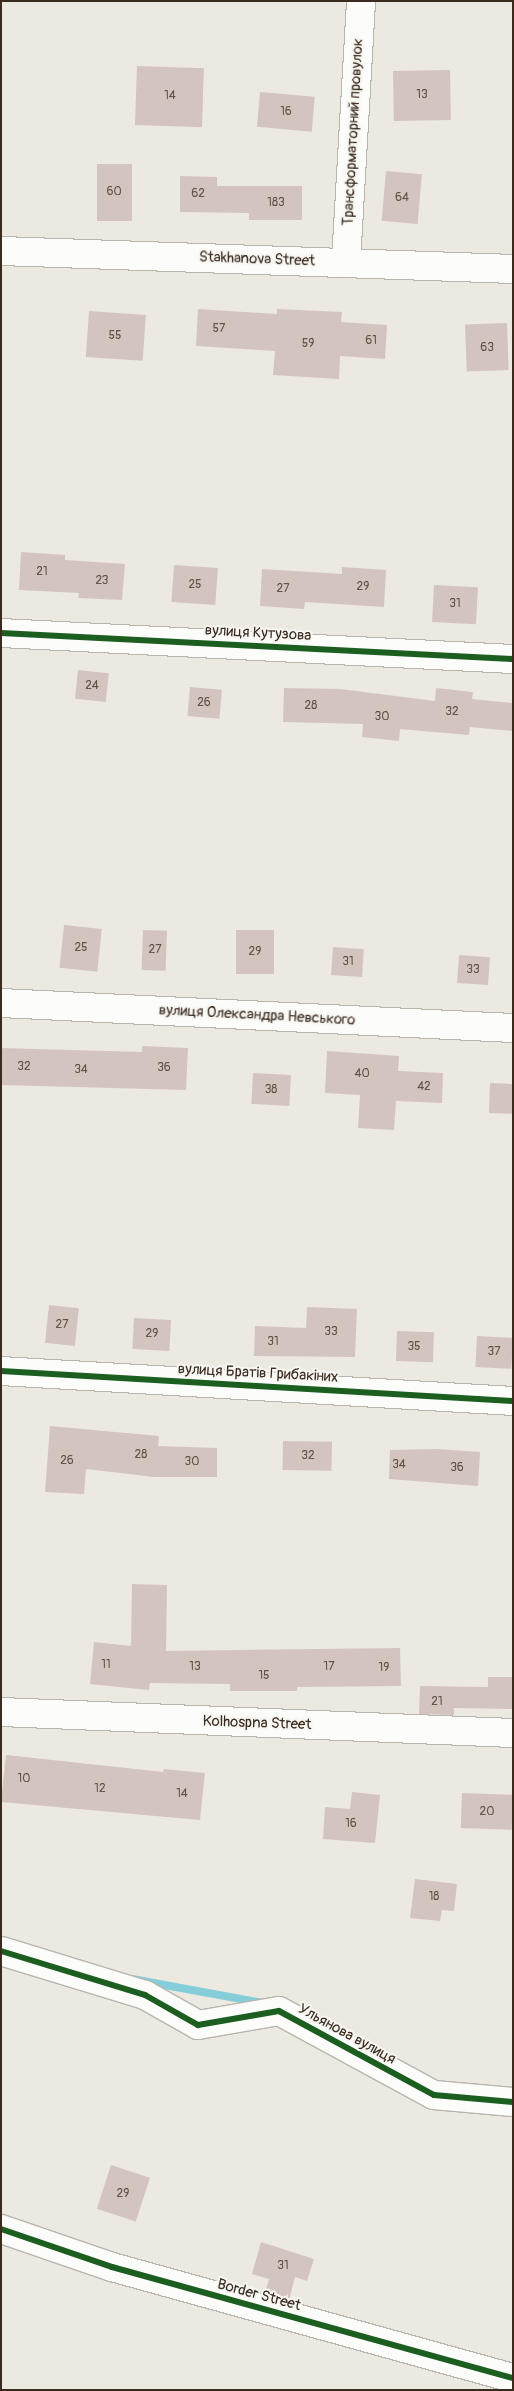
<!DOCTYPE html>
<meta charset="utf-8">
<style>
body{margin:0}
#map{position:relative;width:514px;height:2391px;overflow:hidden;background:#ece9e0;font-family:Pangolin,sans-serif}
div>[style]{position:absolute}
.stream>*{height:8px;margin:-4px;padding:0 4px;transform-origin:4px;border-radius:4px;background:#85cdd8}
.building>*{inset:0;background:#d4c4c0;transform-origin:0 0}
.roads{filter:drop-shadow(1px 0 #b8b5ad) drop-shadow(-1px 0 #b8b5ad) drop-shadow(0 1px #b8b5ad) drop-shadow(0 -1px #b8b5ad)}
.minor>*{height:28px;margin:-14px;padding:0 14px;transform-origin:14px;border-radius:14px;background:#fcfcfa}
.cycleway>*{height:6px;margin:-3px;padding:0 3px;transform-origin:3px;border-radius:3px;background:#1b5e20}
span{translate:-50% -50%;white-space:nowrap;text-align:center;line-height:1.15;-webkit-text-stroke:4px #f6f6f2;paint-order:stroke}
.number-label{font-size:12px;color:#615046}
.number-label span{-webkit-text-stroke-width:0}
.street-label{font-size:15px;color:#3b2a1e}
.frame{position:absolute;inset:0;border:2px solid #3b2a1e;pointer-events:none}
</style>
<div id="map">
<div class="stream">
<i style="left:132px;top:1979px;width:133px;rotate:10.4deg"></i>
</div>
<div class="building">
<i style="left:137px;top:66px;width:67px;height:59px;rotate:2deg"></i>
<i style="left:450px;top:70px;width:50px;height:57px;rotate:89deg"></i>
<i style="left:260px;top:92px;width:55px;height:35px;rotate:5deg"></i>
<i style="left:97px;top:164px;width:35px;height:57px"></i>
<i style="left:386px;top:171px;width:36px;height:50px;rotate:5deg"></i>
<i style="clip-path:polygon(180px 176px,217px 177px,217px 186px,302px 186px,302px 220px,249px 220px,249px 213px,180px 212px)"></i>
<i style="clip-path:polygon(198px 309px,277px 314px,277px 309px,342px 312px,341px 322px,387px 325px,385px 359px,340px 356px,339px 379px,273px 375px,275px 351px,196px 346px)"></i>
<i style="left:89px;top:311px;width:57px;height:46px;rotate:4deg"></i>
<i style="left:507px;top:323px;width:47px;height:42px;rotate:88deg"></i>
<i style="clip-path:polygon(21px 552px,65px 555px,65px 560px,125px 564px,122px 600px,78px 598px,79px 593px,19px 590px)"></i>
<i style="left:174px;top:565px;width:44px;height:37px;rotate:4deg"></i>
<i style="clip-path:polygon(342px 567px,386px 570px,384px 607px,305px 602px,304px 609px,260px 606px,262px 569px,342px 574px)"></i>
<i style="left:434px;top:585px;width:44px;height:37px;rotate:3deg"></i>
<i style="left:78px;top:670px;width:31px;height:29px;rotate:6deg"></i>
<i style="left:190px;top:687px;width:32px;height:29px;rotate:5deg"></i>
<i style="clip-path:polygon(284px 688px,340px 689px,435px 701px,436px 688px,473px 692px,472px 699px,513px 703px,513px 731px,470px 727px,469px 735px,400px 729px,399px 741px,362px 737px,363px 724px,283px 722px)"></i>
<i style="left:64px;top:925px;width:38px;height:43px;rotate:6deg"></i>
<i style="left:143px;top:930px;width:24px;height:40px;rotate:2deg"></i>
<i style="left:274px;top:930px;width:44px;height:38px;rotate:90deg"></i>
<i style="left:333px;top:947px;width:31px;height:28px;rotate:4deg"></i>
<i style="left:459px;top:955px;width:31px;height:28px;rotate:4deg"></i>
<i style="clip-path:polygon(142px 1046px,188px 1048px,186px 1090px,1px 1085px,1px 1048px,142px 1052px)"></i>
<i style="clip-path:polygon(327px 1051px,399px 1056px,398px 1071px,443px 1073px,442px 1103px,396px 1101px,394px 1130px,358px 1128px,360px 1095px,325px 1093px)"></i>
<i style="left:253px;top:1073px;width:38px;height:31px;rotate:3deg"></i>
<i style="left:490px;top:1083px;width:23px;height:30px;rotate:2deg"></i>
<i style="left:49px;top:1305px;width:30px;height:38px;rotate:6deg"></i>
<i style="clip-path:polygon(307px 1307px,357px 1309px,355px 1357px,254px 1356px,255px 1326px,306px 1328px)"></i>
<i style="left:134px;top:1318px;width:37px;height:31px;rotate:3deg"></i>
<i style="left:397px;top:1331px;width:37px;height:30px;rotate:2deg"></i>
<i style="left:477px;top:1336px;width:36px;height:31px;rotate:3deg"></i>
<i style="clip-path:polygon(50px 1426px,159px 1436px,158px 1446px,217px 1448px,217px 1477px,154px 1477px,86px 1469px,84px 1494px,45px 1492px)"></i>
<i style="left:283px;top:1441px;width:49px;height:29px;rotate:1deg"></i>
<i style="clip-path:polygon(436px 1449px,480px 1452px,478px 1486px,389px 1479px,390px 1450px)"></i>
<i style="clip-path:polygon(132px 1584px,167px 1585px,166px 1651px,400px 1648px,401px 1686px,297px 1687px,297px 1691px,230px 1691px,230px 1684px,150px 1683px,149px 1690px,90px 1684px,94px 1642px,131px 1646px)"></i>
<i style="clip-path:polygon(488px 1677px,513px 1677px,513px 1709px,454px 1708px,454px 1715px,419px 1714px,420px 1686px,488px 1687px)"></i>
<i style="clip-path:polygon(6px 1755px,163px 1772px,164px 1769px,205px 1773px,200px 1820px,1px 1802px)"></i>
<i style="clip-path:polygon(352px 1792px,380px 1795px,375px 1843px,323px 1839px,325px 1807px,350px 1809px)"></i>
<i style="left:462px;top:1793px;width:51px;height:35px;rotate:2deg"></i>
<i style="clip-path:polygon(415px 1879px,457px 1884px,454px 1911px,442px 1910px,440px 1921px,410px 1918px)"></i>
<i style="left:111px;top:2165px;width:41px;height:46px;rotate:18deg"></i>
<i style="clip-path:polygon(261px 2242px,314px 2259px,307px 2281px,295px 2277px,289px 2300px,265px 2293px,269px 2279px,252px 2274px)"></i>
</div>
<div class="roads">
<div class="minor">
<i style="left:1px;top:251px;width:512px;rotate:2.01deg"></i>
<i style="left:346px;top:262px;width:261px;rotate:-86.7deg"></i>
<i style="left:1px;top:633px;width:513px;rotate:2.91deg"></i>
<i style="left:1px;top:1003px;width:513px;rotate:2.8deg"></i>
<i style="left:1px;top:1371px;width:513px;rotate:3.35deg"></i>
<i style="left:1px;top:1712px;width:512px;rotate:2.35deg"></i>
<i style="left:1px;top:1951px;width:151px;rotate:17deg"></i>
<i style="left:145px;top:1995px;width:61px;rotate:29.5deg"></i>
<i style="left:198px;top:2025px;width:82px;rotate:-9.8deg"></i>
<i style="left:279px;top:2011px;width:176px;rotate:28.5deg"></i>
<i style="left:434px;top:2095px;width:79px;rotate:5.1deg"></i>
<i style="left:1px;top:2229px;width:117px;rotate:18.9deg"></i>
<i style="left:112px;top:2267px;width:416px;rotate:15.5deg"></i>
</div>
</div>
<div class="cycleway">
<i style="left:1px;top:633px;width:513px;rotate:2.91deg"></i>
<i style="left:1px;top:1371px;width:513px;rotate:3.35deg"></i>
<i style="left:1px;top:1951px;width:151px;rotate:17deg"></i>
<i style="left:145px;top:1995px;width:61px;rotate:29.5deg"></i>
<i style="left:198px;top:2025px;width:82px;rotate:-9.8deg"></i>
<i style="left:279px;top:2011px;width:176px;rotate:28.5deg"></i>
<i style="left:434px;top:2095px;width:79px;rotate:5.1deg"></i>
<i style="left:1px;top:2229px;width:117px;rotate:18.9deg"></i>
<i style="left:112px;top:2267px;width:416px;rotate:15.5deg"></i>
</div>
<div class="number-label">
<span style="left:422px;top:95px">13</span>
<span style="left:170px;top:96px">14</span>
<span style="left:286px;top:112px">16</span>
<span style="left:114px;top:192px">60</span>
<span style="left:198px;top:194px">62</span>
<span style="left:402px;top:198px">64</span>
<span style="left:276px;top:203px">183</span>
<span style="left:219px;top:329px">57</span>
<span style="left:115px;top:336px">55</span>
<span style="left:371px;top:341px">61</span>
<span style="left:308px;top:344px">59</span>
<span style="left:487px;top:348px">63</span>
<span style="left:42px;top:572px">21</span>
<span style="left:102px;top:581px">23</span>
<span style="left:195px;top:585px">25</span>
<span style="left:363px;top:587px">29</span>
<span style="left:283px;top:589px">27</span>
<span style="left:455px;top:604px">31</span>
<span style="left:92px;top:686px">24</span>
<span style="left:204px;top:703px">26</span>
<span style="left:311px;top:706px">28</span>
<span style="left:452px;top:712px">32</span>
<span style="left:382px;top:717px">30</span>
<span style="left:81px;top:948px">25</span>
<span style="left:155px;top:950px">27</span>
<span style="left:255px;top:952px">29</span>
<span style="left:348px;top:962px">31</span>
<span style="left:473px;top:970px">33</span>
<span style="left:24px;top:1067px">32</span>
<span style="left:164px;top:1068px">36</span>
<span style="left:81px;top:1070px">34</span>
<span style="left:362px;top:1074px">40</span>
<span style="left:424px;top:1087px">42</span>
<span style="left:271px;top:1090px">38</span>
<span style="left:62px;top:1325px">27</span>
<span style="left:331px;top:1332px">33</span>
<span style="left:152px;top:1334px">29</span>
<span style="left:273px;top:1342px">31</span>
<span style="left:414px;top:1347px">35</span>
<span style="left:494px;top:1352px">37</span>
<span style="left:141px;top:1455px">28</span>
<span style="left:308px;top:1456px">32</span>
<span style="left:67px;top:1461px">26</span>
<span style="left:192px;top:1462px">30</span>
<span style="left:399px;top:1465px">34</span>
<span style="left:457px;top:1468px">36</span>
<span style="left:106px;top:1665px">11</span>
<span style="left:195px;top:1667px">13</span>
<span style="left:329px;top:1667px">17</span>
<span style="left:384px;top:1668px">19</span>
<span style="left:264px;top:1676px">15</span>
<span style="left:437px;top:1702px">21</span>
<span style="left:24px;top:1779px">10</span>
<span style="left:100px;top:1789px">12</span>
<span style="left:182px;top:1794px">14</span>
<span style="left:487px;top:1812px">20</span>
<span style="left:351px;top:1824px">16</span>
<span style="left:434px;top:1897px">18</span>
<span style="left:123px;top:2194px">29</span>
<span style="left:283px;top:2266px">31</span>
</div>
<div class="street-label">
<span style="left:353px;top:132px;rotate:-87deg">Трансформаторний провулок</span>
<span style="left:257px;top:259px;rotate:2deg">Stakhanova Street</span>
<span style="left:258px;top:633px;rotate:3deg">вулиця Кутузова</span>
<span style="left:257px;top:1015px;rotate:3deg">вулиця Олександра Невського</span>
<span style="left:258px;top:1373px;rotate:3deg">вулиця Братів Грибакіних</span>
<span style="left:257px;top:1723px;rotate:2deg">Kolhospna Street</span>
<span style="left:347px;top:2034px;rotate:29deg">Ульянова вулиця</span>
<span style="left:259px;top:2295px;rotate:15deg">Border Street</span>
</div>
<div class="frame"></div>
</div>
